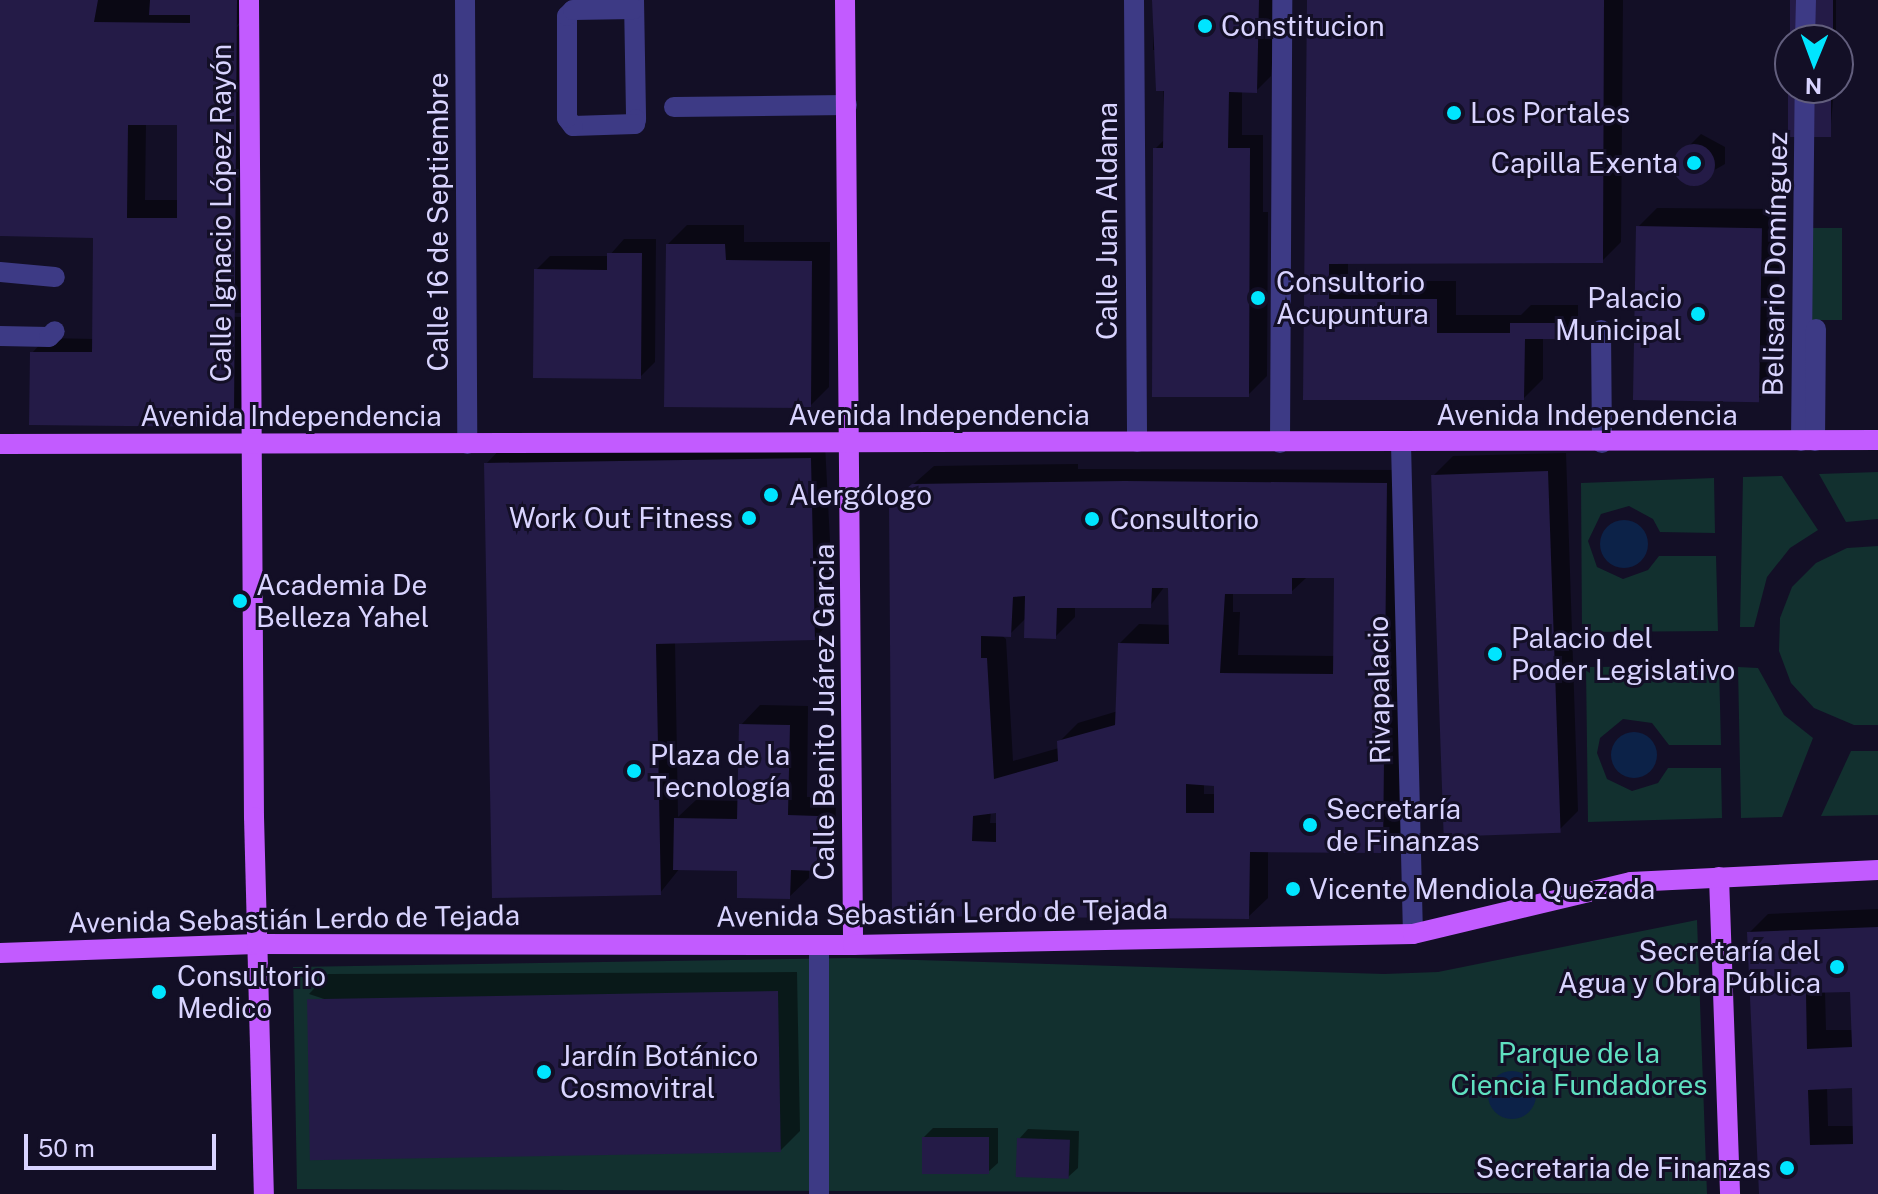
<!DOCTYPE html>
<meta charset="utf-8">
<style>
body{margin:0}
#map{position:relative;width:1878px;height:1194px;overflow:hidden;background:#130f26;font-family:"Public Sans",sans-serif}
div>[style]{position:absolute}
.green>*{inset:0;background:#12302f;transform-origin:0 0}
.water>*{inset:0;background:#0c2248}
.round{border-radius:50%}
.shadow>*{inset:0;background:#0007;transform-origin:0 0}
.building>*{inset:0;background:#241b47;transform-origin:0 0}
.minor>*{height:20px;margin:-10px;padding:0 10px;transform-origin:10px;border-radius:10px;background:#3d3a85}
.major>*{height:20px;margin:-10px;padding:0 10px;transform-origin:10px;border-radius:10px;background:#c25bff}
.dots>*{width:22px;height:22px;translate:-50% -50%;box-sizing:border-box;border:4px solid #130f26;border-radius:50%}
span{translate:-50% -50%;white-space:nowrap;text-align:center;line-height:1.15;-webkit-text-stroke:6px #130f26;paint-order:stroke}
.poi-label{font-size:28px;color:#d9d4ff}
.left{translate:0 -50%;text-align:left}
.right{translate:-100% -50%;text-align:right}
.street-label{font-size:28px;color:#d9d4ff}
.park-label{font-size:28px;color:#5fe0c0}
.north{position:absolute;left:1774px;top:24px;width:80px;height:80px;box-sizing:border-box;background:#130f26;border:2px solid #625e7d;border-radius:50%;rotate:181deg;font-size:22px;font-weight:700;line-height:32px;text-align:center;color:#d9d4ff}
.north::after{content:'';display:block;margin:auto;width:28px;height:36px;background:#00e5ff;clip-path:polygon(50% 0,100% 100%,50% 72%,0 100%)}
.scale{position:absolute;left:24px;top:1134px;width:192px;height:36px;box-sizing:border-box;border:4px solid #d9d4ff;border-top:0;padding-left:10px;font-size:24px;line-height:28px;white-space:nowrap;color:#d9d4ff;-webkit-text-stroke:6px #130f26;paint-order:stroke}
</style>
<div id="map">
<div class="green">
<i style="left:1810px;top:228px;width:32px;height:92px"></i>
<i style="clip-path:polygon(1878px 472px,1878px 519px,1846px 522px,1819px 474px)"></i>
<i style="clip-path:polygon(1782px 476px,1818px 530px,1790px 548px,1767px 577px,1754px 627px,1740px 627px,1743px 477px)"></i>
<i style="clip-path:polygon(1714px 478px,1715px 533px,1660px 532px,1653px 519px,1629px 506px,1601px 514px,1588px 541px,1597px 567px,1623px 579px,1648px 570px,1659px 556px,1716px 556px,1718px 631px,1582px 632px,1581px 483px)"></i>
<i style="clip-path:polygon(1878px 546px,1878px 725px,1854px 725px,1814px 708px,1791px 683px,1779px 651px,1780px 618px,1792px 587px,1816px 563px,1847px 548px)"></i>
<i style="clip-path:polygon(1719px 666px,1721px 745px,1669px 745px,1652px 723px,1623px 719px,1600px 738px,1597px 753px,1607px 779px,1632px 791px,1658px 783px,1668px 768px,1721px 768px,1722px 818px,1588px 822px,1586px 667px)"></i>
<i style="clip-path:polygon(1738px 667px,1758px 668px,1784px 715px,1813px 738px,1782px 817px,1741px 818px)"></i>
<i style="clip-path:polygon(1851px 751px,1878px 751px,1878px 815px,1821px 816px)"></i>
<i style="clip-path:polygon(1697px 920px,1707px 1194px,297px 1189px,293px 967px,850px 958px,1384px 974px,1438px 972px)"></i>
</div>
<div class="water">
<i class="round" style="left:1600px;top:520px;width:48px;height:48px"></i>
<i class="round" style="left:1611px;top:732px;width:46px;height:46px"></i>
<i class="round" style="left:1488px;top:1071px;width:48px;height:48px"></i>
</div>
<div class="shadow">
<i style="clip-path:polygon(evenodd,0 0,251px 0,253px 5px,232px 32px,256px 8px,247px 402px,225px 425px,32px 353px,46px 338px,94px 339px,95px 236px,0 234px,0 0,146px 123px,179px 123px,179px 200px,145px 200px,146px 123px,0 0,186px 312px,244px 313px,244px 317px,186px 316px,186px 312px)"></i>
<i style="clip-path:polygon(1154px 0,1277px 0,1271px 76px,1256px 91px,1242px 91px,1242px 135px,1263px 135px,1263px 212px,1268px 212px,1267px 376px,1248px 395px,1155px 149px,1165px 139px,1162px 50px,1153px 50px)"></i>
<i style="clip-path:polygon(1309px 0,1623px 0,1621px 242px,1602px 261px,1348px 262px,1348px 281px,1456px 281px,1456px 315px,1521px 315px,1531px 305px,1578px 305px,1578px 318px,1559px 337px,1543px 337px,1543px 379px,1524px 398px,1305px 398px)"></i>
<i style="left:1792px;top:0;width:44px;height:40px"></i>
<i style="clip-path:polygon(1790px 88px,1834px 88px,1830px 136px)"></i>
<i style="clip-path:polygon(1701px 134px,1725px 147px,1725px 164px,1690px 184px,1674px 169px,1673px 162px)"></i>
<i style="clip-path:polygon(1657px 208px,1780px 209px,1779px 379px,1760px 398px,1638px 227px)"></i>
<i style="clip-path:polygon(687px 225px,744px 225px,744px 242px,830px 242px,829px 387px,810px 406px,668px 244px)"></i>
<i style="clip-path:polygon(624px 239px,656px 239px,655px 362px,640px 377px,536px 270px,550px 256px,609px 256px)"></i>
<i style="clip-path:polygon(505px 444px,825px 444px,834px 619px,814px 638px,675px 641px,678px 817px,696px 800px,739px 801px,741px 725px,760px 705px,808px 706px,807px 797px,836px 797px,835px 849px,816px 869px,809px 868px,809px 878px,789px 897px,739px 869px,680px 868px,660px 893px,486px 464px)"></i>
<i style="clip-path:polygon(1566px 453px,1578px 811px,1558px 831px,1433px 476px,1453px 456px)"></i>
<i style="clip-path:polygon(evenodd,1078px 464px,1078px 469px,1401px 470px,1402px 832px,1383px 851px,1268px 850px,1268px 898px,1248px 917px,894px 914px,891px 504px,934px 466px,1078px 464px,1336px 576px,1335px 656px,1238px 655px,1240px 612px,1233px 612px,1233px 592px,1291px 592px,1306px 578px,1336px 576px,1078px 464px,1165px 586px,1170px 586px,1171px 625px,1139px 624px,1120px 643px,1118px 711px,1078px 723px,1059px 742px,1059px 748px,1013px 761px,1006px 639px,1000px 634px,1010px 634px,1026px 618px,1055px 637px,1075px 617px,1075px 606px,1150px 606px,1165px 586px,1078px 464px,1204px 783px,1216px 784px,1216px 794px,1204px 794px,1204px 783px,1078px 464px,998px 810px,998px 823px,990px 823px,991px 811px,998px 810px)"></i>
<i style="clip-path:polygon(evenodd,1878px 909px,1878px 1194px,1761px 1194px,1749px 933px,1768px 914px,1878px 909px,1852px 990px,1853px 1030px,1826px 1030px,1825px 991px,1852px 990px,1878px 909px,1854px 1086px,1855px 1126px,1828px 1126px,1827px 1087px,1854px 1086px)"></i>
<i style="clip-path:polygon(797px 972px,800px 1131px,781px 1150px,309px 994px,328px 974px)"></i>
<i style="clip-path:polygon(933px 1128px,998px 1128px,998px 1163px,988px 1172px,924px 1137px)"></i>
<i style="clip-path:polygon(1028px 1129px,1079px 1131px,1078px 1168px,1068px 1177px,1019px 1139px)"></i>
</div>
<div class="building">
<i style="clip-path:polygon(evenodd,0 0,98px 0,94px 22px,190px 23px,190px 15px,149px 15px,150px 0,237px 0,234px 419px,225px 427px,29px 425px,30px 352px,92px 352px,93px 238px,0 236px,0 0,128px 125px,177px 125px,177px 218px,127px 218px,128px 125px)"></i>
<i style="clip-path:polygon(1152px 0,1259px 0,1257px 93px,1229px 92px,1228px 148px,1250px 148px,1249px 397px,1152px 397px,1153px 148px,1163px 148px,1164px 91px,1156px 91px)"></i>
<i style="clip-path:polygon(1307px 0,1604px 0,1603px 263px,1329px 264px,1329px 299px,1437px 299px,1437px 333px,1510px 333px,1510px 323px,1560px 323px,1560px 339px,1525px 339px,1524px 400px,1303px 400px)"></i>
<i style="left:1790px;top:0;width:43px;height:40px"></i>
<i style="left:1788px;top:88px;width:43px;height:49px"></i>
<i class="round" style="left:1673px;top:144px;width:42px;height:42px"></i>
<i style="left:1636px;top:226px;width:126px;height:174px;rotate:1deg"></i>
<i style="clip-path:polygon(666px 244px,725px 244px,726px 260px,812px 261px,811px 408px,664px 407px)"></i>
<i style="clip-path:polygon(607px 253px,642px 253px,641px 379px,533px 378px,534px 269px,607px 270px)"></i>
<i style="clip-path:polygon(811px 458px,815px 640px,656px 644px,661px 895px,492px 898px,484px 463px)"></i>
<i style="left:1548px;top:471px;width:362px;height:117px;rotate:88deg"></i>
<i style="clip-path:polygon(evenodd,1124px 481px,1387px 483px,1383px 853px,1250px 852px,1249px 919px,892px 916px,889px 503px,912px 484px,1124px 481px,1292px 578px,1334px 578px,1333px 674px,1220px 673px,1225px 594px,1292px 594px,1292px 578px,1124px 481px,1152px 588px,1168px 588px,1169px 644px,1118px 643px,1115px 725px,1057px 741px,1058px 761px,994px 779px,987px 658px,981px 658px,981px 636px,1011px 637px,1013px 597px,1025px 596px,1024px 638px,1056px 639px,1057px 608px,1151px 608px,1152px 588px,1124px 481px,1186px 784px,1214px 786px,1214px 813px,1186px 813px,1186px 784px,1124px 481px,996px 813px,996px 842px,972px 841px,973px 816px,996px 813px)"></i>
<i style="clip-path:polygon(739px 724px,790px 725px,788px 815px,818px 816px,817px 871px,791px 870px,790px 899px,737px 898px,737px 871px,673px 870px,674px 818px,737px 819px)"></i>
<i style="clip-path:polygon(evenodd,1878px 927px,1878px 1194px,1759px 1194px,1747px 932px,1878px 927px,1850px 992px,1852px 1047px,1807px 1049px,1806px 993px,1850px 992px,1878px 927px,1852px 1088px,1853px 1144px,1810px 1145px,1808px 1090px,1852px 1088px)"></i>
<i style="left:778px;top:991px;width:161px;height:471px;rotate:89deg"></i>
<i style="left:922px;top:1137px;width:67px;height:37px"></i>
<i style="left:1017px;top:1138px;width:53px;height:39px;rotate:2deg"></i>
</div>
<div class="minor">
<i style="left:465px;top:0;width:444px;rotate:89.7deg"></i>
<i style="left:634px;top:0;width:119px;rotate:89deg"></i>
<i style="left:636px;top:119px;width:5px;rotate:101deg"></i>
<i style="left:635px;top:124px;width:62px;rotate:178.2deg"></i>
<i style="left:573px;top:126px;width:10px;rotate:-127deg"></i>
<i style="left:567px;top:118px;width:102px;rotate:-90deg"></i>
<i style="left:567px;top:16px;width:8px;rotate:-45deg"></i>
<i style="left:573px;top:10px;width:61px;rotate:-0.9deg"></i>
<i style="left:1134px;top:0;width:442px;rotate:89.6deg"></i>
<i style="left:1805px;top:40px;width:40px;rotate:-88.6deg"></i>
<i style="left:674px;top:107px;width:173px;rotate:-0.7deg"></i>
<i style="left:0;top:272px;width:55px;rotate:5.2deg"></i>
<i style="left:1601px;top:330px;width:113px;rotate:89.5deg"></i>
<i style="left:0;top:336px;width:49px;rotate:1.2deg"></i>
<i style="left:49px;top:337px;width:8px;rotate:-45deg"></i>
<i style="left:1801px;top:441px;width:353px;rotate:-89.4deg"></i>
<i style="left:1815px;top:441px;width:112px;rotate:-89.5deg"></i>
<i style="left:1280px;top:443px;width:443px;rotate:-89.7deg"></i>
<i style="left:1401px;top:444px;width:490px;rotate:88.6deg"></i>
<i style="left:819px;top:1194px;width:249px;rotate:-90deg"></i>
</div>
<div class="major">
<i style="left:249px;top:0;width:817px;rotate:89.65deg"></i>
<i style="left:254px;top:817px;width:377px;rotate:88.5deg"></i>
<i style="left:845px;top:0;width:945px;rotate:89.51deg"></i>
<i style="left:0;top:444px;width:1878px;rotate:-0.12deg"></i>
<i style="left:1719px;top:877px;width:317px;rotate:88deg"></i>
<i style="left:0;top:953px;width:257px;rotate:-2deg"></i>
<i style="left:257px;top:944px;width:596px;rotate:0.1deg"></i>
<i style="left:853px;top:945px;width:560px;rotate:-1.13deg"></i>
<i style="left:1413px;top:934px;width:224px;rotate:-13.4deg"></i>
<i style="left:1631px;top:882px;width:247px;rotate:-2.8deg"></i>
</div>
<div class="dots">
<i style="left:1205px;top:26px;background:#00e5ff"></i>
<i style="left:1454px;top:113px;background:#00e5ff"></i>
<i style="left:1694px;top:163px;background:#00e5ff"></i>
<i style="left:1258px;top:298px;background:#00e5ff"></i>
<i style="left:1698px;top:314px;background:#00e5ff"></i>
<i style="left:771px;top:495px;background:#00e5ff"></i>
<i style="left:749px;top:518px;background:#00e5ff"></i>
<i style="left:1092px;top:519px;background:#00e5ff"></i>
<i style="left:240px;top:601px;background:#00e5ff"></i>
<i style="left:1495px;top:654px;background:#00e5ff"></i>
<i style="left:634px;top:771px;background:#00e5ff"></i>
<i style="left:1310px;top:825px;background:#00e5ff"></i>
<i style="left:1293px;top:889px;background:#00e5ff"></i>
<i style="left:1837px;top:967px;background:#00e5ff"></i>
<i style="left:159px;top:992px;background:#00e5ff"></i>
<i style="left:544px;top:1072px;background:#00e5ff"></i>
<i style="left:1787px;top:1168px;background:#00e5ff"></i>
</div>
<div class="poi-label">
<span class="left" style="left:1221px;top:26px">Constitucion</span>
<span class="left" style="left:1470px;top:113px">Los Portales</span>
<span class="right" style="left:1678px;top:163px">Capilla Exenta</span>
<span class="left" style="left:1276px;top:298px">Consultorio<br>Acupuntura</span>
<span class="right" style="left:1682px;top:314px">Palacio<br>Municipal</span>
<span class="left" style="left:789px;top:495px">Alergólogo</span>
<span class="right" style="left:733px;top:518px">Work Out Fitness</span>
<span class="left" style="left:1110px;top:519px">Consultorio</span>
<span class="left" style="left:256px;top:601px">Academia De<br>Belleza Yahel</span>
<span class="left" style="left:1511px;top:654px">Palacio del<br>Poder Legislativo</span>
<span class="left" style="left:650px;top:771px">Plaza de la<br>Tecnología</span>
<span class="left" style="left:1326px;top:825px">Secretaría<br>de Finanzas</span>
<span class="left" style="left:1309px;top:889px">Vicente Mendiola Quezada</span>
<span class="right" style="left:1821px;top:967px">Secretaría del<br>Agua y Obra Pública</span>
<span class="left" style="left:177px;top:992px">Consultorio<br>Medico</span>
<span class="left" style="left:560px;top:1072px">Jardín Botánico<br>Cosmovitral</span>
<span class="right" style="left:1771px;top:1168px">Secretaria de Finanzas</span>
</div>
<div class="street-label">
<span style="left:221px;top:213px;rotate:-90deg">Calle Ignacio López Rayón</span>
<span style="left:1107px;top:221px;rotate:-90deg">Calle Juan Aldama</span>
<span style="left:438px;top:222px;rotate:-90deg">Calle 16 de Septiembre</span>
<span style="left:1775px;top:264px;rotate:-89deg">Belisario Domínguez</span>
<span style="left:939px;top:415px">Avenida Independencia</span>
<span style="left:1587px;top:415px">Avenida Independencia</span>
<span style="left:291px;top:416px">Avenida Independencia</span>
<span style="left:1379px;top:690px;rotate:-91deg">Rivapalacio</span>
<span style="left:824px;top:712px;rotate:-90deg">Calle Benito Juárez Garcia</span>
<span style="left:942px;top:913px;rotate:-1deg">Avenida Sebastián Lerdo de Tejada</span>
<span style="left:294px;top:919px;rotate:-1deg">Avenida Sebastián Lerdo de Tejada</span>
</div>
<div class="park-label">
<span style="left:1579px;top:1069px">Parque de la<br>Ciencia Fundadores</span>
</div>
<div class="north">N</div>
<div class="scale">50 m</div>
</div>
